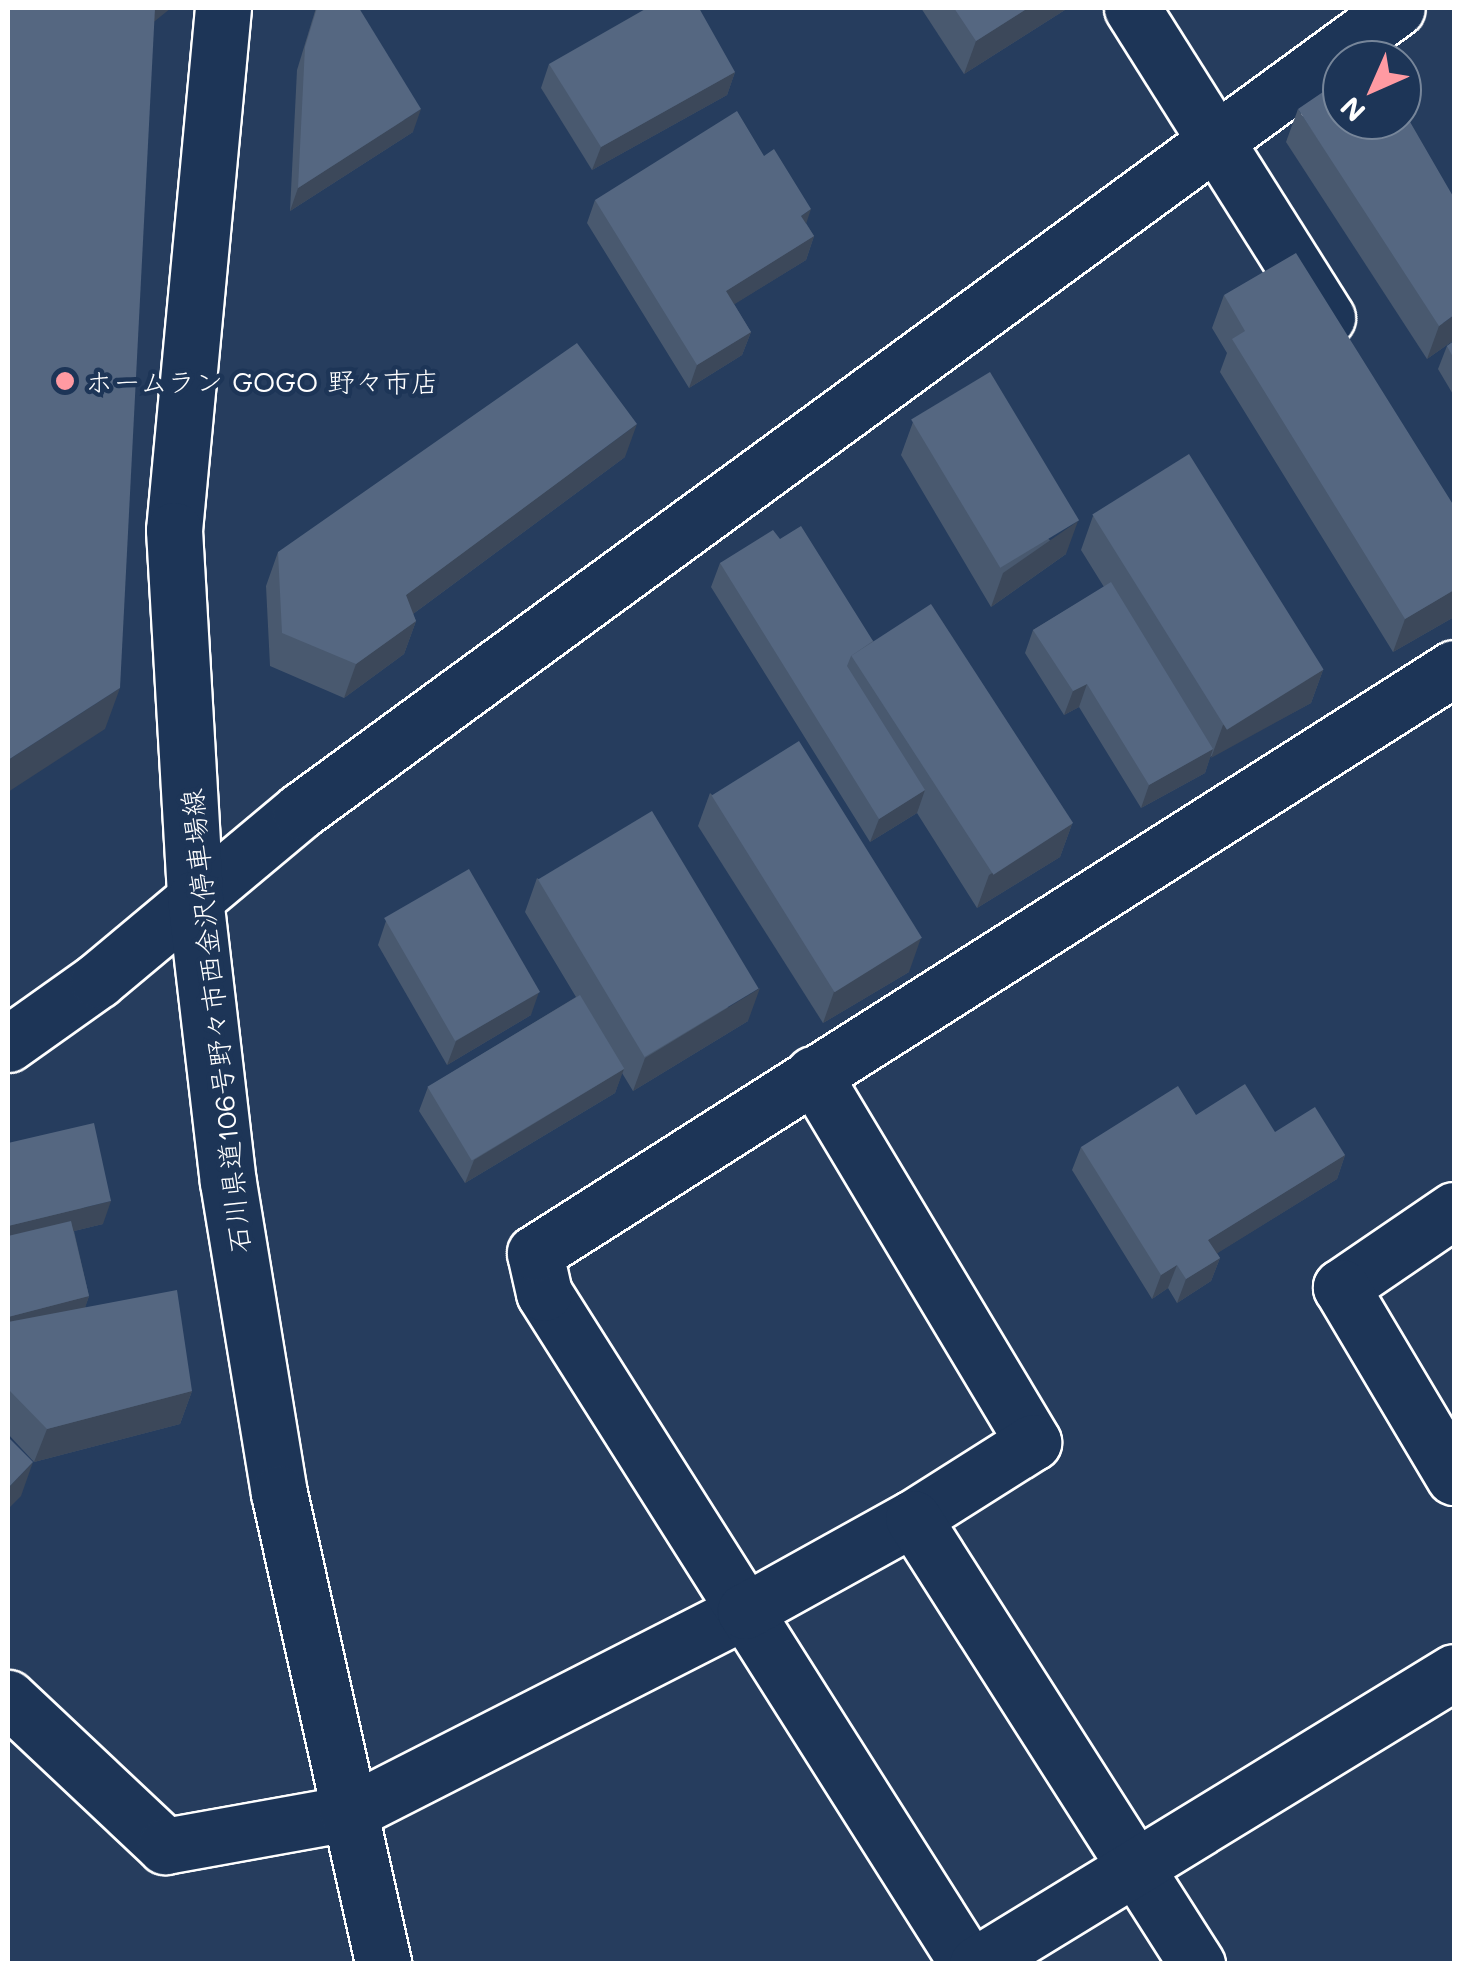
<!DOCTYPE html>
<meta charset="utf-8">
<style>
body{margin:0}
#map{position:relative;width:1462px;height:1971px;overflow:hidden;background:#263d5e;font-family:Mali,"Klee One",sans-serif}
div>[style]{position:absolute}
.roads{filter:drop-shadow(2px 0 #fff) drop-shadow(-2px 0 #fff) drop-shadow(0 2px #fff) drop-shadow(0 -2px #fff)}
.minor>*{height:55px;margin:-27.5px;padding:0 27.5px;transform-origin:27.5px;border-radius:27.5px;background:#1d3557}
.major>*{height:55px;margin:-27.5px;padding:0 27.5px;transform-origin:27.5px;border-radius:27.5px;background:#1d3557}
.wall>*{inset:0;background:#49596f}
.shaded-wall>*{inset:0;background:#3c485a}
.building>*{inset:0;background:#556781;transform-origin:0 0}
.dots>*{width:28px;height:28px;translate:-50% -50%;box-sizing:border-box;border:5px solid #1d3557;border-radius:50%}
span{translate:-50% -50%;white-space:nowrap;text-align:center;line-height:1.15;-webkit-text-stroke:9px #1d3557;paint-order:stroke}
.poi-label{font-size:28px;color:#fff}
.left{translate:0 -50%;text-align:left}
.street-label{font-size:28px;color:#fff}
.frame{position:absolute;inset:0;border:10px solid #fff;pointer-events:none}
.north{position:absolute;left:1322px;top:40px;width:100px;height:100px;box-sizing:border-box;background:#1d3557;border:2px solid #77869a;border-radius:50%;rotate:225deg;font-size:28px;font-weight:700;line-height:40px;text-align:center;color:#fff}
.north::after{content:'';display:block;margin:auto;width:35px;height:45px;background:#ff9aa2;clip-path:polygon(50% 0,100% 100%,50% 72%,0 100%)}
</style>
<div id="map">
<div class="roads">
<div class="minor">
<i style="left:1132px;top:8px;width:366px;rotate:57.8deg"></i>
<i style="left:8px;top:1044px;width:110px;rotate:-35.4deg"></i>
<i style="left:98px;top:980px;width:263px;rotate:-39.9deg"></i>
<i style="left:300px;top:811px;width:1359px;rotate:-36.2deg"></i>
<i style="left:813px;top:1074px;width:429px;rotate:59.1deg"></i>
<i style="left:1033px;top:1442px;width:142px;rotate:147.7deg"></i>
<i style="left:1454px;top:1210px;width:137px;rotate:145.7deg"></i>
<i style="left:1341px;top:1287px;width:221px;rotate:59.3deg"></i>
<i style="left:8px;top:1698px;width:216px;rotate:43.3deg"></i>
<i style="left:165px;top:1846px;width:186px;rotate:-10.2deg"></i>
<i style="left:348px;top:1813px;width:445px;rotate:-27deg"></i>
<i style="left:745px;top:1611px;width:376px;rotate:-122.3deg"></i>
<i style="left:544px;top:1293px;width:41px;rotate:-102.7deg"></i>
<i style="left:535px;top:1253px;width:1089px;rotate:-32.48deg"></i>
<i style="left:968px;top:1964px;width:418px;rotate:-122.3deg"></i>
<i style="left:745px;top:1611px;width:192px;rotate:-29deg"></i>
<i style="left:913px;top:1518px;width:529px;rotate:57.51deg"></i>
<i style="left:977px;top:1964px;width:559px;rotate:-31.47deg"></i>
</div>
<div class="major">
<i style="left:223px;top:8px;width:524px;rotate:95.36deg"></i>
<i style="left:174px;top:530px;width:369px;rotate:86.7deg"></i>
<i style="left:195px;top:898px;width:286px;rotate:83.4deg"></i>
<i style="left:228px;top:1182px;width:315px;rotate:80.7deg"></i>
<i style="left:279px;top:1493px;width:482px;rotate:77.5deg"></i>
</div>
</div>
<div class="wall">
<i style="clip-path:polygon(316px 8px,413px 132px,290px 211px,297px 70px)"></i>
<i style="clip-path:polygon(921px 8px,1068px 8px,964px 74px)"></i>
<i style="clip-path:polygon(549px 64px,735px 72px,727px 95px,592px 170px,541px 88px)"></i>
<i style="clip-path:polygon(1298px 109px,1454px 340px,1427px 359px,1286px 142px)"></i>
<i style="clip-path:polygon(595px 200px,806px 223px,814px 236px,806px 260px,734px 304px,751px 332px,742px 355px,689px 388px,587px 223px)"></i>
<i style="clip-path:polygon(1224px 295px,1454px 506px,1454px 617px,1393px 652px,1220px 372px,1227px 353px,1212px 328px)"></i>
<i style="clip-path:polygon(1454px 341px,1454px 396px,1438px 369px,1447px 346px)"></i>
<i style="clip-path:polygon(913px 422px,1066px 554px,991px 607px,901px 455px)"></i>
<i style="clip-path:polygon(625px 457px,413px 614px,416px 621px,404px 654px,344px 698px,270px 666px,266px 586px,278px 552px)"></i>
<i style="clip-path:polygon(1093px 516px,1323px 670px,1311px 703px,1210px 757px,1205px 773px,1141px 808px,1079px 707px,1064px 715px,1025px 653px,1033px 630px,1104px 587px,1081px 550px)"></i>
<i style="clip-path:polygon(780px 539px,873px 641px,1072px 824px,1060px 857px,977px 908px,917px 813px,870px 842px,711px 587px,720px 563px)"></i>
<i style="clip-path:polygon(710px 793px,909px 972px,823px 1023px,698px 826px)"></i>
<i style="clip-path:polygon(537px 878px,748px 1021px,633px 1091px,622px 1073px,615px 1093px,465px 1183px,419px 1111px,428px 1087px,576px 997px,525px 912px)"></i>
<i style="clip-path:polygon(386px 921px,531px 1015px,447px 1065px,378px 945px)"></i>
<i style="clip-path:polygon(1196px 1115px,1275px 1132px,1345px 1155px,1337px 1179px,1217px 1253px,1220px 1258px,1211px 1281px,1177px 1303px,1168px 1288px,1152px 1299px,1072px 1170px,1081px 1147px)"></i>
<i style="clip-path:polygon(8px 1143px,103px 1224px,74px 1231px,89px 1296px,85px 1307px,192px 1391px,180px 1424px,34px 1462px,8px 1434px)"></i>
</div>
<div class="shaded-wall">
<i style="clip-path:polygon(150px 8px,171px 8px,140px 33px)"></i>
<i style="clip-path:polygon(1028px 8px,1068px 8px,964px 74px,976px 41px)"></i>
<i style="clip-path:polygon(735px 72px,727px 95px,592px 170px,601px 147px)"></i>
<i style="clip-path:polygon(421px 109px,413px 132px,290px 211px,298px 188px)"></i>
<i style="clip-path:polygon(811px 209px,803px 233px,801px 216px)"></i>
<i style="clip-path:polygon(814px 236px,806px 260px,717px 315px,726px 291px)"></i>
<i style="clip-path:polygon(1454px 315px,1454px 340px,1427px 359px,1439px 326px)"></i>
<i style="clip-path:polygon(751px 332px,742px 355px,689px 388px,697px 365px)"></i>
<i style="clip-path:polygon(637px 424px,625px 457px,394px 628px,406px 595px)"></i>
<i style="clip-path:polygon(1078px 521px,1066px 554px,991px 607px,1003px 573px)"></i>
<i style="clip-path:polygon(1454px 590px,1454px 617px,1393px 652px,1405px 619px)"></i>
<i style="clip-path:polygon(416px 621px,404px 654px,344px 698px,356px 664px)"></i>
<i style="clip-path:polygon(1323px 670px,1311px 703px,1211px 758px,1223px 725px)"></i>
<i style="clip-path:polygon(1087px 684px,1079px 707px,1064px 715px,1073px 691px)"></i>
<i style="clip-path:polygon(120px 688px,105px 729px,8px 792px,8px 760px)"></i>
<i style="clip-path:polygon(1213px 749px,1205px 773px,1141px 808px,1149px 785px)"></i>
<i style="clip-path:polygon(925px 790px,917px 813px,870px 842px,879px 819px)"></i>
<i style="clip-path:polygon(1072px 824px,1060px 857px,977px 908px,989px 875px)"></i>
<i style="clip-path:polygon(921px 938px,909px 972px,823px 1023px,835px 989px)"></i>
<i style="clip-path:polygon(760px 988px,748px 1021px,633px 1091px,645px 1058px)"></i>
<i style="clip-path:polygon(539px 992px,531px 1015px,447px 1065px,456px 1041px)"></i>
<i style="clip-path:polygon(624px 1069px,615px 1093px,465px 1183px,474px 1160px)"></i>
<i style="clip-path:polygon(1345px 1155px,1337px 1179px,1200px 1264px,1208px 1240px)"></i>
<i style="clip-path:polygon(111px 1201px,103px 1224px,8px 1247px,8px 1226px)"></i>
<i style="clip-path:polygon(1220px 1258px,1211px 1281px,1177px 1303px,1186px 1279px)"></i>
<i style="clip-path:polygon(1177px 1265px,1168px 1288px,1152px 1299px,1161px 1275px)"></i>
<i style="clip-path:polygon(89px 1296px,81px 1320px,8px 1338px,8px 1317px)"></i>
<i style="clip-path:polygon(192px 1391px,180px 1424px,34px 1462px,47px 1429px)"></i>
<i style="clip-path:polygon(33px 1462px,21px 1496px,8px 1509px,8px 1488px)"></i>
</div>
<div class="building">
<i style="clip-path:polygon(8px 8px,155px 8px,120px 688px,8px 760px)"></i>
<i style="clip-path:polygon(317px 8px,359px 8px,421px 109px,298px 188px,305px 47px)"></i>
<i style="clip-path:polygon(647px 8px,699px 8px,735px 72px,601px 147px,549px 64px)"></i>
<i style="clip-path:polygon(954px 8px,1028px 8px,976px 41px)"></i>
<i style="clip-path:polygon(1342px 79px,1342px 120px,1402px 120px,1402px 108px,1454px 198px,1454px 315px,1439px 326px,1298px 109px)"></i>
<i style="clip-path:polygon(737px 111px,764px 156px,774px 149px,811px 209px,801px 216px,814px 236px,726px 291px,751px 332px,697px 365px,595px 200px)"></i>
<i style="clip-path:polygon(1296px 253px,1454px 506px,1454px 590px,1405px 619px,1232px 339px,1245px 331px,1224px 295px)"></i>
<i style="clip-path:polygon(1454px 341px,1454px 359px,1447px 346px)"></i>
<i style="clip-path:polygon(577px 343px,637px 424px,406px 595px,416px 621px,356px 664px,282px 633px,278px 552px)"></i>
<i style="left:990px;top:372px;width:173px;height:92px;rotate:59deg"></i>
<i style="left:1189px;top:454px;width:254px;height:114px;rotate:58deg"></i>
<i style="clip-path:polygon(801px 526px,873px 641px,851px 656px,847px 666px,925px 790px,879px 819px,720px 563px,773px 530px,780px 539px)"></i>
<i style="clip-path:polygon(1111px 582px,1213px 749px,1149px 785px,1087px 684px,1073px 691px,1033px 630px)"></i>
<i style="left:931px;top:604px;width:261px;height:95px;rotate:57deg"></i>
<i style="left:799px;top:741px;width:232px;height:103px;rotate:58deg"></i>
<i style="left:652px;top:811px;width:207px;height:133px;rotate:59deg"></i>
<i style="left:469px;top:869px;width:142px;height:98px;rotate:60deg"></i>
<i style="left:580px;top:995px;width:86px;height:178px;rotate:59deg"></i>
<i style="clip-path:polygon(1245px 1084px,1275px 1132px,1315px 1107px,1345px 1155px,1208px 1240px,1220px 1258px,1186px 1279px,1177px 1265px,1161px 1275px,1081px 1147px,1178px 1086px,1196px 1115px)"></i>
<i style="clip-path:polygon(94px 1123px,111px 1201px,8px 1226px,8px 1143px)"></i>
<i style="clip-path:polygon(71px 1221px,89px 1296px,8px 1317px,8px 1236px)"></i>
<i style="clip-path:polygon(177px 1290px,192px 1391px,47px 1429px,8px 1389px,8px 1322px)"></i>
<i style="clip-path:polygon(8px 1437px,33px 1462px,8px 1488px)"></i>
</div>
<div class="dots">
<i style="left:65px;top:381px;background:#ff9aa2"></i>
</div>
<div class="poi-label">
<span class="left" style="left:85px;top:381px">ホームラン GOGO 野々市店</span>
</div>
<div class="street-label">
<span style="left:215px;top:1021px;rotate:-96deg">石川県道106号野々市西金沢停車場線</span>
</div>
<div class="frame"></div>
<div class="north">N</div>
</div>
